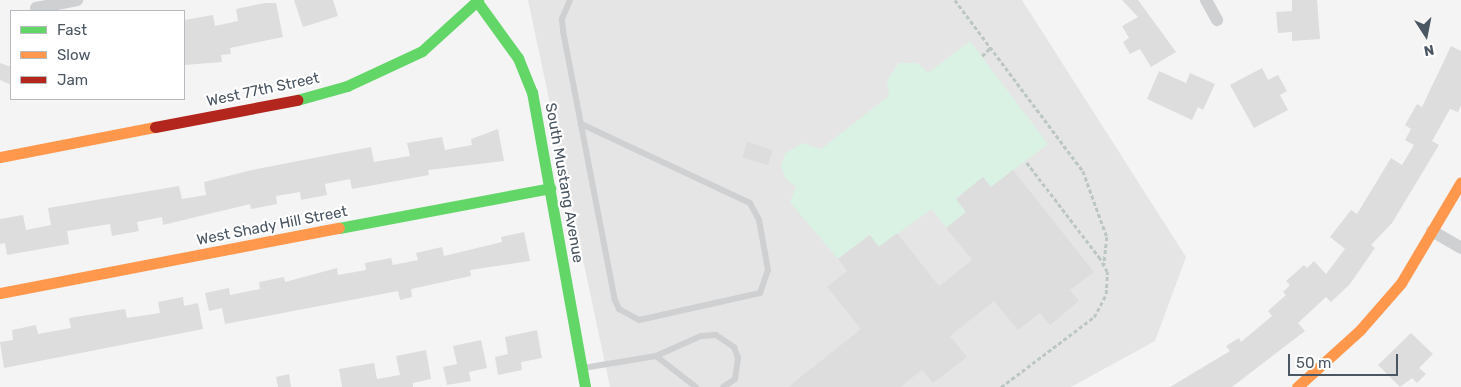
<!DOCTYPE html>
<style>
body{margin:0}
#map{position:relative;width:1461px;height:387px;overflow:hidden;background:#f4f4f4;font-family:Rubik,sans-serif}
div>[style]{position:absolute}
.education>*{inset:0;background:#e6e5e6}
.green>*{inset:0;background:#d9f2e3}
.building>*{inset:0;background:#ddddde;transform-origin:0 0}
.path>*{height:2.5px;margin-top:-1.25px;transform-origin:0;background:repeating-linear-gradient(90deg,#bcc7c4 0 4px,transparent 0 6.5px)}
.lane>*{height:6px;margin:-3px;padding:0 3px;transform-origin:3px;border-radius:3px;background:#ced0d2}
.street>*{height:12px;margin:-6px;padding:0 6px;transform-origin:6px;border-radius:6px;background:#ced0d2}
.fast>*{height:11px;margin:-5.5px;padding:0 5.5px;transform-origin:5.5px;border-radius:5.5px;background:#63d668}
.slow>*{height:11px;margin:-5.5px;padding:0 5.5px;transform-origin:5.5px;border-radius:5.5px;background:#ff974d}
.jam>*{height:11px;margin:-5.5px;padding:0 5.5px;transform-origin:5.5px;border-radius:5.5px;background:#b3261e}
span{translate:-50% -50%;white-space:nowrap;text-align:center;line-height:1.15;-webkit-text-stroke:4.5px #fff;paint-order:stroke}
.street-label{font-size:15px;color:#4a5661}
.legend{position:absolute;left:10px;top:10px;width:175px;height:90px;box-sizing:border-box;background:#fff;border:1px solid #b7bbc0;margin:0;padding:6px 9px;list-style:none;font-size:15px;color:#4a5661}
.legend li{display:flex;align-items:center;gap:10px;height:25px}
.legend b{width:25px;border:1px solid #b7bbc0}
.north{position:absolute;left:1401px;top:10px;width:50px;height:50px;-webkit-text-stroke:4px #fff;paint-order:stroke;rotate:169deg;font-size:14px;font-weight:700;line-height:20px;text-align:center;color:#4a5661}
.north::after{content:'';display:block;margin:auto;width:18px;height:22px;background:#4a5661;clip-path:polygon(50% 0,100% 100%,50% 72%,0 100%)}
.scale{position:absolute;left:1288px;top:354px;width:110px;height:22px;box-sizing:border-box;border:2px solid #4a5661;border-top:0;padding-left:6px;font-size:15px;line-height:18px;white-space:nowrap;color:#4a5661;-webkit-text-stroke:4px #fff;paint-order:stroke}
</style>
<div id="map">
<div class="education">
<i style="clip-path:polygon(528px 0,1022px 0,1186px 257px,1155px 341px,1071px 387px,610px 387px)"></i>
</div>
<div class="green">
<i style="clip-path:polygon(970px 41px,1048px 144px,991px 187px,983px 177px,956px 199px,966px 212px,946px 228px,932px 209px,879px 247px,869px 235px,838px 259px,790px 202px,796px 187px,785px 178px,781px 166px,785px 154px,802px 143px,821px 149px,889px 96px,887px 80px,899px 63px,917px 63px,928px 73px)"></i>
</div>
<div class="building">
<i style="clip-path:polygon(294px 0,333px 0,338px 16px,303px 27px)"></i>
<i style="clip-path:polygon(1122px 0,1138px 0,1176px 52px,1151px 67px,1140px 49px,1130px 54px,1123px 42px,1129px 38px,1122px 26px,1138px 17px)"></i>
<i style="clip-path:polygon(1292px 0,1317px 0,1320px 39px,1292px 41px,1292px 32px,1278px 33px,1276px 12px,1292px 11px)"></i>
<i style="clip-path:polygon(265px 3px,276px 3px,283px 37px,230px 48px,231px 54px,221px 55px,222px 62px,184px 65px,184px 20px,213px 15px,215px 26px,238px 21px,236px 9px)"></i>
<i style="clip-path:polygon(1451px 46px,1461px 51px,1461px 105px,1458px 112px,1450px 109px,1432px 141px,1439px 145px,1392px 223px,1371px 245px,1375px 248px,1350px 284px,1331px 302px,1326px 297px,1298px 323px,1305px 331px,1232px 387px,1170px 387px,1230px 351px,1226px 346px,1239px 338px,1241px 342px,1272px 316px,1268px 311px,1286px 295px,1283px 292px,1290px 285px,1286px 281px,1304px 265px,1307px 268px,1314px 261px,1326px 274px,1345px 249px,1330px 237px,1351px 210px,1357px 214px,1391px 158px,1402px 165px,1414px 145px,1405px 140px,1411px 129px,1405px 125px,1417px 104px,1422px 107px)"></i>
<i style="clip-path:polygon(0 63px,11px 67px,11px 85px,0 80px)"></i>
<i style="clip-path:polygon(1262px 68px,1268px 80px,1278px 75px,1287px 91px,1280px 95px,1288px 110px,1254px 128px,1230px 85px)"></i>
<i style="clip-path:polygon(1159px 71px,1186px 83px,1190px 73px,1215px 84px,1203px 110px,1198px 107px,1192px 120px,1147px 99px)"></i>
<i style="clip-path:polygon(498px 129px,504px 161px,428px 170px,429px 175px,352px 189px,350px 179px,325px 184px,327px 195px,301px 200px,300px 192px,276px 196px,277px 204px,251px 209px,250px 204px,163px 225px,162px 217px,137px 222px,139px 231px,112px 236px,110px 224px,67px 231px,69px 244px,7px 255px,5px 243px,0 244px,0 219px,23px 215px,26px 230px,51px 225px,48px 208px,179px 186px,182px 199px,206px 195px,204px 182px,252px 170px,371px 147px,374px 162px,410px 156px,407px 143px,442px 137px,445px 150px,472px 145px,471px 139px)"></i>
<i style="left:747px;top:142px;width:27px;height:16px;rotate:17deg"></i>
<i style="clip-path:polygon(1013px 170px,1094px 272px,1070px 290px,1079px 301px,1050px 325px,1040px 313px,1018px 330px,994px 301px,950px 336px,967px 357px,933px 383px,922px 370px,900px 387px,788px 387px,861px 329px,827px 287px,847px 271px,838px 259px,870px 235px,879px 247px,897px 233px,939px 286px,972px 260px,946px 228px,966px 212px,956px 199px,983px 177px,991px 187px)"></i>
<i style="clip-path:polygon(524px 232px,530px 261px,470px 270px,471px 276px,411px 289px,412px 297px,400px 300px,398px 291px,225px 324px,222px 308px,209px 311px,205px 293px,229px 288px,230px 295px,260px 289px,259px 282px,284px 277px,285px 282px,337px 268px,338px 275px,366px 270px,365px 263px,391px 258px,393px 265px,418px 260px,416px 253px,442px 247px,444px 256px,502px 242px,501px 237px)"></i>
<i style="clip-path:polygon(183px 297px,184px 306px,198px 303px,203px 329px,4px 368px,0 342px,13px 340px,12px 330px,36px 325px,38px 334px,71px 328px,69px 318px,125px 309px,127px 318px,160px 313px,158px 302px)"></i>
<i style="clip-path:polygon(537px 330px,542px 358px,521px 362px,522px 370px,498px 375px,495px 357px,508px 354px,505px 337px)"></i>
<i style="clip-path:polygon(1411px 333px,1433px 354px,1419px 368px,1426px 374px,1417px 383px,1412px 378px,1400px 387px,1378px 365px)"></i>
<i style="clip-path:polygon(481px 340px,487px 368px,469px 372px,471px 381px,447px 385px,443px 367px,457px 364px,453px 346px)"></i>
<i style="clip-path:polygon(426px 350px,431px 379px,413px 383px,413px 387px,342px 387px,339px 369px,374px 363px,377px 379px,400px 375px,396px 356px)"></i>
<i style="clip-path:polygon(289px 374px,291px 387px,278px 387px,276px 377px)"></i>
</div>
<div class="path">
<i style="left:955px;top:0;width:214px;rotate:53.2deg"></i>
<i style="left:1083px;top:171px;width:70px;rotate:70deg"></i>
<i style="left:1107px;top:237px;width:28px;rotate:96deg"></i>
<i style="left:982px;top:56px;width:13px;rotate:-45deg"></i>
<i style="left:1001px;top:387px;width:116px;rotate:-37deg"></i>
<i style="left:1094px;top:317px;width:26px;rotate:-62deg"></i>
<i style="left:1106px;top:294px;width:22px;rotate:-87deg"></i>
<i style="left:1107px;top:272px;width:15px;rotate:-118deg"></i>
<i style="left:1100px;top:259px;width:123px;rotate:-127.4deg"></i>
</div>
<div class="lane">
<i style="left:570px;top:0;width:21px;rotate:113deg"></i>
<i style="left:562px;top:19px;width:12px;rotate:85deg"></i>
<i style="left:563px;top:31px;width:274px;rotate:79.1deg"></i>
<i style="left:615px;top:300px;width:10px;rotate:66deg"></i>
<i style="left:619px;top:309px;width:23px;rotate:29deg"></i>
<i style="left:639px;top:320px;width:124px;rotate:-12.6deg"></i>
<i style="left:760px;top:293px;width:24px;rotate:-71deg"></i>
<i style="left:768px;top:270px;width:51px;rotate:-100.2deg"></i>
<i style="left:759px;top:220px;width:19px;rotate:-118deg"></i>
<i style="left:750px;top:203px;width:187px;rotate:-154.9deg"></i>
<i style="left:656px;top:356px;width:51px;rotate:37.8deg"></i>
<i style="left:583px;top:368px;width:74px;rotate:-9.3deg"></i>
<i style="left:656px;top:356px;width:49px;rotate:-24deg"></i>
<i style="left:701px;top:336px;width:15px;rotate:-4deg"></i>
<i style="left:716px;top:335px;width:22px;rotate:34deg"></i>
<i style="left:734px;top:347px;width:12px;rotate:70deg"></i>
<i style="left:738px;top:358px;width:21px;rotate:98deg"></i>
<i style="left:735px;top:379px;width:14px;rotate:146deg"></i>
</div>
<div class="street">
<i style="left:1206px;top:0;width:23px;rotate:61deg"></i>
<i style="left:36px;top:8px;width:42px;rotate:-11deg"></i>
<i style="left:1432px;top:231px;width:34px;rotate:30deg"></i>
</div>
<div class="fast">
<i style="left:476px;top:0;width:72px;rotate:54.1deg"></i>
<i style="left:518px;top:58px;width:37px;rotate:68deg"></i>
<i style="left:532px;top:92px;width:300px;rotate:79.8deg"></i>
<i style="left:297px;top:100px;width:52px;rotate:-15.6deg"></i>
<i style="left:347px;top:86px;width:83px;rotate:-25deg"></i>
<i style="left:422px;top:51px;width:76px;rotate:-42.3deg"></i>
<i style="left:339px;top:228px;width:215px;rotate:-10.7deg"></i>
</div>
<div class="slow">
<i style="left:0;top:157px;width:158px;rotate:-11deg"></i>
<i style="left:0;top:293px;width:345px;rotate:-10.9deg"></i>
<i style="left:1297px;top:387px;width:85px;rotate:-42.1deg"></i>
<i style="left:1360px;top:330px;width:62px;rotate:-48.9deg"></i>
<i style="left:1401px;top:283px;width:117px;rotate:-59.3deg"></i>
</div>
<div class="jam">
<i style="left:155px;top:127px;width:145px;rotate:-10.8deg"></i>
</div>
<div class="street-label">
<span style="left:263px;top:90px;rotate:-12deg">West 77th Street</span>
<span style="left:564px;top:183px;rotate:80deg">South Mustang Avenue</span>
<span style="left:272px;top:226px;rotate:-11deg">West Shady Hill Street</span>
</div>
<ul class="legend">
<li><b style="height:6px;background:#63d668"></b>Fast</li>
<li><b style="height:6px;background:#ff974d"></b>Slow</li>
<li><b style="height:6px;background:#b3261e"></b>Jam</li>
</ul>
<div class="north">N</div>
<div class="scale">50 m</div>
</div>
